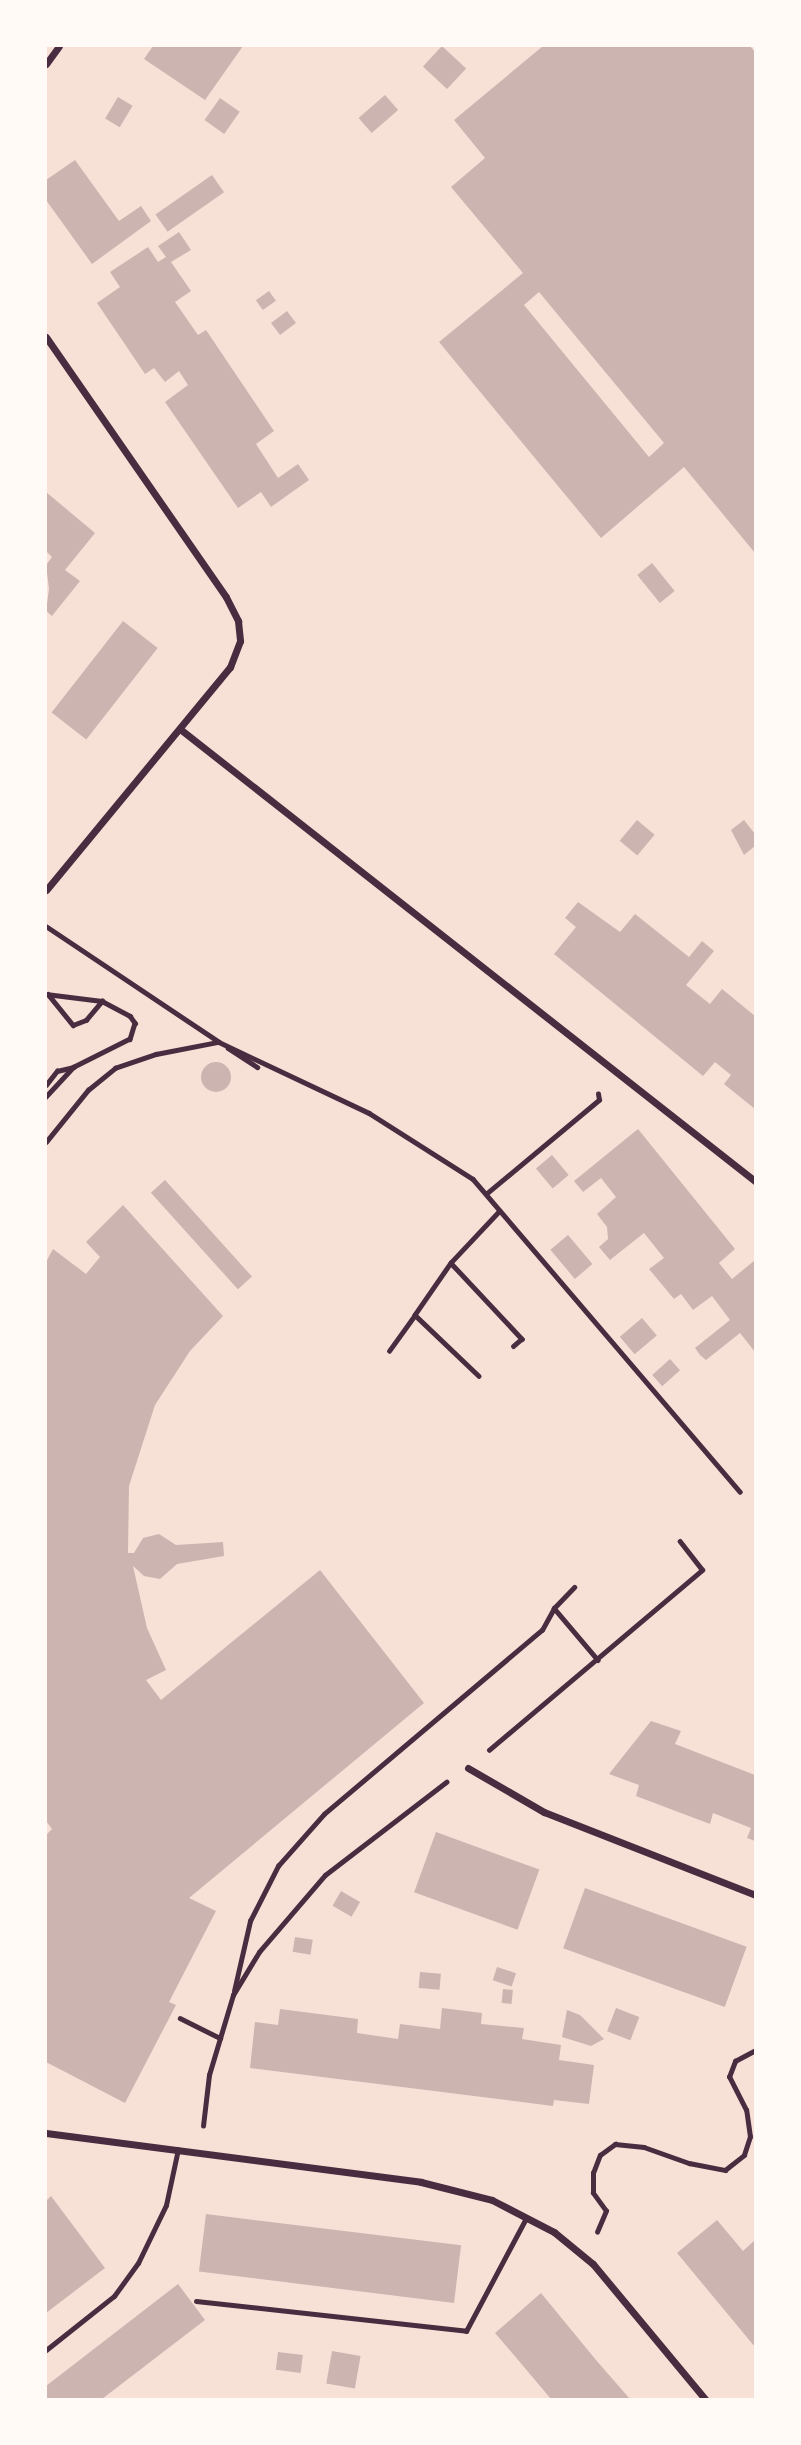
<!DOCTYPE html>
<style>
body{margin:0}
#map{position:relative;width:801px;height:2445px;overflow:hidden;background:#f7e1d7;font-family:Inter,sans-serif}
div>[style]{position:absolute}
.building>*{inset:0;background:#ccb4b1;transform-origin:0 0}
.round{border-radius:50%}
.path>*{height:4.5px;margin:-2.25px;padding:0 2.25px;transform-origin:2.25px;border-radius:2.25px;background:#4a2c40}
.service>*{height:5px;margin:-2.5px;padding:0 2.5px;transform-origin:2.5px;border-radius:2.5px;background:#4a2c40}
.minor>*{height:7px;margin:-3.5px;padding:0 3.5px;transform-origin:3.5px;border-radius:3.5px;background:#4a2c40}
span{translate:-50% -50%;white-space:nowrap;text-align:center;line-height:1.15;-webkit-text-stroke:5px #fffaf5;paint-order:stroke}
.frame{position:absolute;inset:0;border:47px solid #fffaf5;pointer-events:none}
</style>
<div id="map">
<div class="building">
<i style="clip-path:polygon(153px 46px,243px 46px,205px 100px,144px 59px)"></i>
<i style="left:442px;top:46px;width:33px;height:28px;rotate:43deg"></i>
<i style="clip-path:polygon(evenodd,543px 46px,750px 46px,755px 52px,755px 553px,684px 467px,601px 538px,439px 342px,523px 273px,451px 187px,485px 158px,454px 120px,543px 46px,539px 292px,664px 443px,649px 457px,524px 305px,539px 292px)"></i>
<i style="left:385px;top:95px;width:20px;height:35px;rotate:49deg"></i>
<i style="left:118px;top:97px;width:17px;height:25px;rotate:31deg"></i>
<i style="left:220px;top:98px;width:24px;height:27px;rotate:35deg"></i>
<i style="clip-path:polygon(75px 160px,119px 221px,141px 206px,151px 221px,92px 264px,46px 200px,46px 180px)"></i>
<i style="left:212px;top:175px;width:21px;height:69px;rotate:55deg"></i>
<i style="clip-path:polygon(179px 232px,191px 250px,171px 262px,191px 291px,175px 302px,198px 335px,206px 330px,274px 431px,256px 444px,278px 478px,298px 464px,309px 480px,271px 507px,261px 492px,238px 508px,165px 402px,188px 385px,179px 371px,165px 382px,154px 368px,145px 374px,97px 303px,120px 287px,110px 272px,148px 247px,158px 262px,166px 257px,158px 246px)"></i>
<i style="left:269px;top:291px;width:12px;height:16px;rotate:55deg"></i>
<i style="left:287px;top:311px;width:15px;height:20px;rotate:53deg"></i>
<i style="clip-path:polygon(46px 492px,95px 533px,65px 570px,80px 581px,52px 616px,46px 611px,49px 589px,46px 565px,52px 557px,46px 551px)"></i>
<i style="left:652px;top:563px;width:36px;height:19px;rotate:51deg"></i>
<i style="left:123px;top:621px;width:44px;height:116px;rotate:38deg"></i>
<i style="left:637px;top:820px;width:23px;height:27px;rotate:40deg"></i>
<i style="clip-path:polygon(744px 820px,755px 834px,755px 846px,744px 855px,731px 830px)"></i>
<i style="clip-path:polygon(578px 902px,620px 932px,635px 914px,689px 957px,702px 941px,714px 951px,686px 985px,710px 1004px,722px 989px,755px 1016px,755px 1109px,724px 1084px,731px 1075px,715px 1062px,703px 1076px,554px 954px,576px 927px,565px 918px)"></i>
<i class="round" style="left:201px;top:1062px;width:30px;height:30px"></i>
<i style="clip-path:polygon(638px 1129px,735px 1249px,719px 1263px,732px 1279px,755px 1260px,755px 1352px,740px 1333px,706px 1360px,700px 1355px,695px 1348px,730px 1320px,712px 1296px,693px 1310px,681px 1294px,674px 1299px,649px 1269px,664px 1258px,644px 1233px,610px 1260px,599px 1247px,608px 1239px,607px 1227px,597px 1214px,616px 1197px,601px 1178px,583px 1192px,574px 1181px)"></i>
<i style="left:552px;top:1155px;width:26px;height:21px;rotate:50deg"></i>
<i style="left:165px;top:1180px;width:130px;height:19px;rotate:48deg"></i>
<i style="clip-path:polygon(123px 1205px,223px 1316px,190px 1351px,155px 1405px,129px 1486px,128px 1553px,134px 1553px,143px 1538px,159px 1534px,176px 1545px,223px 1542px,224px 1556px,177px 1564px,160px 1579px,144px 1576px,133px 1566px,147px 1628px,166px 1670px,146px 1680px,161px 1700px,320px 1570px,424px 1703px,189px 1898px,216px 1911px,169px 2002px,176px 2005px,125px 2103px,46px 2062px,46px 1835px,52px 1829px,46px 1821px,46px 1262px,53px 1249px,86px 1274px,100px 1257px,86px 1242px)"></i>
<i style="left:568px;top:1235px;width:38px;height:23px;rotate:50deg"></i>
<i style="left:642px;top:1318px;width:23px;height:29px;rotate:50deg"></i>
<i style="left:670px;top:1359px;width:15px;height:24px;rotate:48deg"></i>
<i style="clip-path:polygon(651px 1721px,681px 1731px,675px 1744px,755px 1775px,755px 1841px,747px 1838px,751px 1828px,713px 1813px,710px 1824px,636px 1796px,639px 1785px,609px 1774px)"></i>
<i style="left:436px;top:1832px;width:110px;height:64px;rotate:20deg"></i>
<i style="left:585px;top:1888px;width:172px;height:64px;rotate:20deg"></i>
<i style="left:341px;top:1891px;width:22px;height:17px;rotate:30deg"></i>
<i style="left:295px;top:1937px;width:18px;height:15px;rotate:9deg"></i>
<i style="left:497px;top:1967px;width:20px;height:14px;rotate:18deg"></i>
<i style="left:420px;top:1972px;width:21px;height:16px;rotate:5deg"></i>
<i style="left:503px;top:1989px;width:10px;height:14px;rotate:6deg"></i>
<i style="clip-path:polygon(442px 2008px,482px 2013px,481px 2024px,524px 2028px,522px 2039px,561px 2045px,559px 2060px,594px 2065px,589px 2104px,554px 2100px,553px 2106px,250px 2068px,255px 2022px,278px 2025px,280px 2009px,358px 2019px,357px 2033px,398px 2039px,400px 2024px,440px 2029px)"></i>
<i style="left:616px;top:2008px;width:25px;height:25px;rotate:21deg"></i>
<i style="clip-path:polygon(567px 2010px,580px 2015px,604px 2039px,591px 2046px,562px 2037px)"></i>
<i style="clip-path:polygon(51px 2196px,105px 2268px,46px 2313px,46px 2201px)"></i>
<i style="left:206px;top:2214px;width:257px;height:58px;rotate:7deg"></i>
<i style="clip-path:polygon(717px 2220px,743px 2251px,755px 2240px,755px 2347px,677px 2253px)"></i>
<i style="clip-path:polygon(178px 2284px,205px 2320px,102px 2399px,46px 2399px,46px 2386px)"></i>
<i style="clip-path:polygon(541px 2293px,596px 2360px,630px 2399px,551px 2399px,513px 2354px,495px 2333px)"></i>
<i style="left:332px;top:2351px;width:29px;height:33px;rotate:10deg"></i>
<i style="left:278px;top:2352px;width:25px;height:18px;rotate:7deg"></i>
</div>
<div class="path">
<i style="left:46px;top:926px;width:208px;rotate:33.8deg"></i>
<i style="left:219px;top:1042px;width:166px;rotate:25.3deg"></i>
<i style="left:369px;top:1113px;width:123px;rotate:32.4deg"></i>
<i style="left:473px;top:1179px;width:411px;rotate:49.5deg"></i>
<i style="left:46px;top:994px;width:56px;rotate:7.1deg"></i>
<i style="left:102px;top:1001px;width:32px;rotate:28deg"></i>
<i style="left:130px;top:1016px;width:9px;rotate:54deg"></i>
<i style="left:135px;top:1023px;width:17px;rotate:107deg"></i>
<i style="left:130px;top:1039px;width:63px;rotate:153.4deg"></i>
<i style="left:74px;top:1067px;width:41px;rotate:133deg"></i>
<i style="left:48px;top:994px;width:40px;rotate:51deg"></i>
<i style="left:73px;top:1025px;width:14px;rotate:-21deg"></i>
<i style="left:86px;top:1020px;width:25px;rotate:-50deg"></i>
<i style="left:228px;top:1048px;width:35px;rotate:33deg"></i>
<i style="left:46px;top:1085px;width:18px;rotate:-52deg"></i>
<i style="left:57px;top:1071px;width:17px;rotate:-13deg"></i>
<i style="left:46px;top:1142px;width:67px;rotate:-51.1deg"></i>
<i style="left:88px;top:1090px;width:35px;rotate:-39deg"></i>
<i style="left:115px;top:1068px;width:43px;rotate:-18.9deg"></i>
<i style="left:156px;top:1054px;width:63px;rotate:-11deg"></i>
<i style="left:486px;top:1194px;width:147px;rotate:-39.8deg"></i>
<i style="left:599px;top:1100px;width:6px;rotate:-99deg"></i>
<i style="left:500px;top:1211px;width:71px;rotate:133.3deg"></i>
<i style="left:451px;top:1263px;width:104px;rotate:46.9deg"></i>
<i style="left:522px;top:1339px;width:11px;rotate:139deg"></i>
<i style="left:451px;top:1263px;width:63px;rotate:124.7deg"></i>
<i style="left:415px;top:1315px;width:88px;rotate:43.6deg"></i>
<i style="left:389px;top:1351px;width:44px;rotate:-54.2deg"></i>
<i style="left:554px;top:1608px;width:68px;rotate:49.8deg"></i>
<i style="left:489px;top:1750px;width:279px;rotate:-40.2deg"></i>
<i style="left:702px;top:1570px;width:36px;rotate:-128deg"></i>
<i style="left:234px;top:1991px;width:72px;rotate:-77.1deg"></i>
<i style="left:250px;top:1921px;width:62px;rotate:-63deg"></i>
<i style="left:278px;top:1866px;width:69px;rotate:-48.5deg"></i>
<i style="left:324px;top:1814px;width:285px;rotate:-40.2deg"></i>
<i style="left:542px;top:1630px;width:25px;rotate:-61deg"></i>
<i style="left:554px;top:1608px;width:29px;rotate:-46deg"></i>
<i style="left:180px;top:2018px;width:45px;rotate:26.6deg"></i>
<i style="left:203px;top:2126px;width:51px;rotate:-83.3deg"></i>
<i style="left:209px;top:2075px;width:84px;rotate:-73.3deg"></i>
<i style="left:233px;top:1995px;width:50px;rotate:-58.8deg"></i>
<i style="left:259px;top:1952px;width:101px;rotate:-49.4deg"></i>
<i style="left:325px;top:1875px;width:153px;rotate:-37.5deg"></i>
<i style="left:597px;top:2232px;width:23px;rotate:-67deg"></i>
<i style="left:606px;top:2211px;width:22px;rotate:-126deg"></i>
<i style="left:593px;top:2193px;width:20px;rotate:-90deg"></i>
<i style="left:593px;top:2173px;width:19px;rotate:-69deg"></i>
<i style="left:600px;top:2155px;width:19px;rotate:-36deg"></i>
<i style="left:615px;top:2144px;width:29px;rotate:6deg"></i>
<i style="left:644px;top:2147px;width:48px;rotate:19.6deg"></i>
<i style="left:689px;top:2163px;width:37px;rotate:11deg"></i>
<i style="left:725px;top:2170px;width:24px;rotate:-38deg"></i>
<i style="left:744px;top:2155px;width:19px;rotate:-72deg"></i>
<i style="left:750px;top:2137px;width:27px;rotate:-98deg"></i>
<i style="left:746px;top:2110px;width:37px;rotate:-117deg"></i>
<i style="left:729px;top:2077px;width:17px;rotate:-69deg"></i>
<i style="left:735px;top:2061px;width:24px;rotate:-28deg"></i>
</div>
<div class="service">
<i style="left:196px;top:2301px;width:272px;rotate:6.3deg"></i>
<i style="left:466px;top:2331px;width:128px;rotate:-62deg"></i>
<i style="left:46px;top:2350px;width:87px;rotate:-38.5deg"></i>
<i style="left:114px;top:2296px;width:41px;rotate:-54deg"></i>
<i style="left:138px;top:2263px;width:64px;rotate:-64.2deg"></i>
<i style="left:166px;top:2205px;width:57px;rotate:-77.9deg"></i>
</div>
<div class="minor">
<i style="left:46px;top:64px;width:22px;rotate:-54deg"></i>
<i style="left:46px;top:337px;width:316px;rotate:55.3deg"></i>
<i style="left:226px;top:597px;width:27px;rotate:63deg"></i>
<i style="left:238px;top:621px;width:20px;rotate:84deg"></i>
<i style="left:240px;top:641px;width:28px;rotate:111deg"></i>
<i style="left:230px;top:667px;width:289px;rotate:129.5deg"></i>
<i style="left:180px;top:729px;width:733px;rotate:38.18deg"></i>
<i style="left:468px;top:1768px;width:88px;rotate:30.1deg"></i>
<i style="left:544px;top:1812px;width:228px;rotate:21.4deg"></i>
<i style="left:46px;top:2133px;width:378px;rotate:7.4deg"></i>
<i style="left:421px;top:2182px;width:73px;rotate:14.2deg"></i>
<i style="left:492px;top:2200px;width:70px;rotate:27.3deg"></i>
<i style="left:554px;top:2232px;width:50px;rotate:39.4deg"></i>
<i style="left:593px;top:2264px;width:177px;rotate:50.3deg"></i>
</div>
<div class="frame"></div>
</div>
